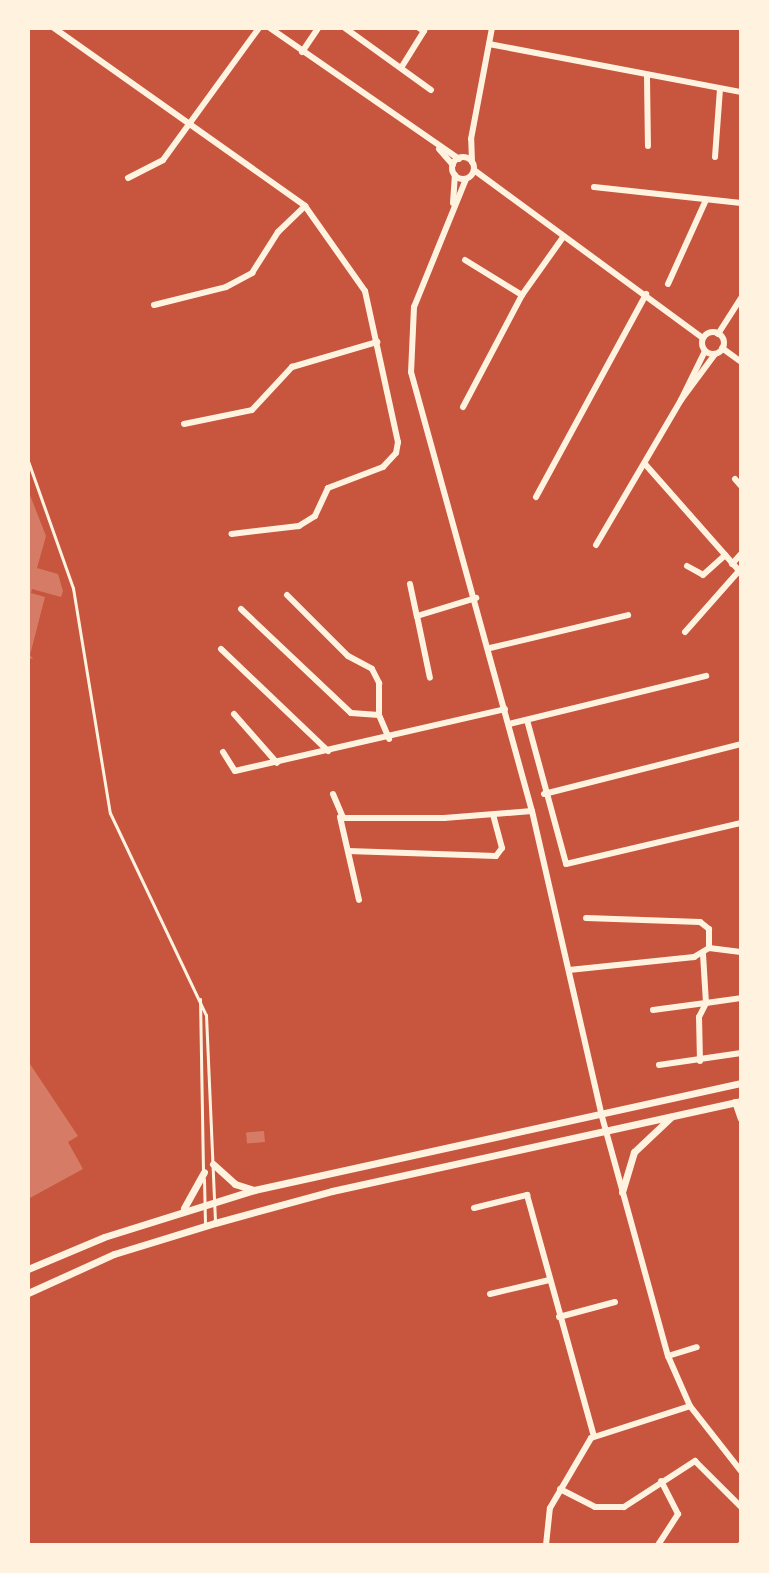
<!DOCTYPE html>
<style>
body{margin:0}
#map{position:relative;width:769px;height:1573px;overflow:hidden;background:#c8553d;font-family:"Fira Sans",sans-serif}
div>[style]{position:absolute}
.building>*{inset:0;background:#d67c66;transform-origin:0 0}
.service>*{height:3px;margin:-1.5px;padding:0 1.5px;transform-origin:1.5px;border-radius:1.5px;background:#fff3e0}
.minor>*{height:6px;margin:-3px;padding:0 3px;transform-origin:3px;border-radius:3px;background:#fff3e0}
.minor>.ring{margin:-3px;padding:0;box-sizing:content-box;background:none;border:6px solid #fff3e0;border-radius:50%}
.tertiary>*{height:7px;margin:-3.5px;padding:0 3.5px;transform-origin:3.5px;border-radius:3.5px;background:#fff3e0}
span{translate:-50% -50%;white-space:nowrap;text-align:center;line-height:1.15;-webkit-text-stroke:6px #fff3e0;paint-order:stroke}
.frame{position:absolute;inset:0;border:30px solid #fff3e0;pointer-events:none}
</style>
<div id="map">
<div class="building">
<i style="clip-path:polygon(28px 490px,46px 536px,37px 568px,58px 574px,63px 591px,61px 597px,32px 589px,31px 593px,45px 597px,30px 655px,33px 659px,28px 658px)"></i>
<i style="clip-path:polygon(28px 1061px,78px 1136px,68px 1142px,83px 1169px,28px 1199px)"></i>
<i style="left:264px;top:1131px;width:11px;height:18px;rotate:85deg"></i>
</div>
<div class="service">
<i style="left:28px;top:461px;width:135px;rotate:70.5deg"></i>
<i style="left:73px;top:588px;width:228px;rotate:80.7deg"></i>
<i style="left:110px;top:813px;width:224px;rotate:64.6deg"></i>
<i style="left:206px;top:1015px;width:208px;rotate:87.5deg"></i>
<i style="left:200px;top:999px;width:172px;rotate:89deg"></i>
<i style="left:204px;top:1179px;width:44px;rotate:88.7deg"></i>
</div>
<div class="minor">
<i style="left:54px;top:28px;width:308px;rotate:35.3deg"></i>
<i style="left:305px;top:206px;width:104px;rotate:54.8deg"></i>
<i style="left:365px;top:291px;width:155px;rotate:77.7deg"></i>
<i style="left:398px;top:442px;width:11px;rotate:100deg"></i>
<i style="left:396px;top:453px;width:19px;rotate:133deg"></i>
<i style="left:383px;top:467px;width:59px;rotate:159.1deg"></i>
<i style="left:328px;top:488px;width:31px;rotate:115deg"></i>
<i style="left:315px;top:516px;width:19px;rotate:148deg"></i>
<i style="left:299px;top:526px;width:68px;rotate:173.3deg"></i>
<i style="left:270px;top:28px;width:230px;rotate:34.7deg"></i>
<i style="left:345px;top:28px;width:106px;rotate:35.8deg"></i>
<i style="left:489px;top:44px;width:257px;rotate:10.8deg"></i>
<i style="left:302px;top:52px;width:29px;rotate:-56deg"></i>
<i style="left:401px;top:68px;width:44px;rotate:-58.1deg"></i>
<i style="left:424px;top:31px;width:6px;rotate:-149deg"></i>
<i style="left:647px;top:77px;width:69px;rotate:89.2deg"></i>
<i style="left:439px;top:149px;width:21px;rotate:49deg"></i>
<i style="left:715px;top:157px;width:68px;rotate:-85.8deg"></i>
<i class="ring" style="left:452px;top:157px;width:16px;height:16px"></i>
<i style="left:472px;top:162px;width:23px;rotate:-92deg"></i>
<i style="left:471px;top:139px;width:113px;rotate:-79.3deg"></i>
<i style="left:474px;top:170px;width:284px;rotate:36.3deg"></i>
<i style="left:128px;top:178px;width:39px;rotate:-27deg"></i>
<i style="left:163px;top:160px;width:163px;rotate:-54deg"></i>
<i style="left:466px;top:179px;width:138px;rotate:112.1deg"></i>
<i style="left:414px;top:307px;width:65px;rotate:92.6deg"></i>
<i style="left:411px;top:372px;width:455px;rotate:74.6deg"></i>
<i style="left:532px;top:811px;width:310px;rotate:77.1deg"></i>
<i style="left:601px;top:1113px;width:252px;rotate:74.6deg"></i>
<i style="left:668px;top:1356px;width:55px;rotate:66.3deg"></i>
<i style="left:690px;top:1406px;width:83px;rotate:51.9deg"></i>
<i style="left:594px;top:187px;width:148px;rotate:6.2deg"></i>
<i style="left:453px;top:203px;width:28px;rotate:-86deg"></i>
<i style="left:465px;top:260px;width:67px;rotate:31.6deg"></i>
<i style="left:668px;top:284px;width:92px;rotate:-65.7deg"></i>
<i style="left:154px;top:305px;width:74px;rotate:-14deg"></i>
<i style="left:226px;top:287px;width:30px;rotate:-28deg"></i>
<i style="left:252px;top:273px;width:49px;rotate:-57.6deg"></i>
<i style="left:278px;top:232px;width:37px;rotate:-44deg"></i>
<i class="ring" style="left:702px;top:332px;width:16px;height:16px"></i>
<i style="left:718px;top:334px;width:43px;rotate:-57.4deg"></i>
<i style="left:722px;top:348px;width:24px;rotate:36deg"></i>
<i style="left:705px;top:351px;width:55px;rotate:116.1deg"></i>
<i style="left:681px;top:400px;width:57px;rotate:-53.5deg"></i>
<i style="left:463px;top:407px;width:127px;rotate:-62.2deg"></i>
<i style="left:522px;top:295px;width:72px;rotate:-54.6deg"></i>
<i style="left:184px;top:424px;width:69px;rotate:-11.6deg"></i>
<i style="left:252px;top:410px;width:59px;rotate:-47.1deg"></i>
<i style="left:292px;top:367px;width:89px;rotate:-16.4deg"></i>
<i style="left:645px;top:464px;width:145px;rotate:48.6deg"></i>
<i style="left:735px;top:479px;width:9px;rotate:49deg"></i>
<i style="left:536px;top:497px;width:231px;rotate:-61.5deg"></i>
<i style="left:596px;top:545px;width:168px;rotate:-59.6deg"></i>
<i style="left:732px;top:564px;width:13px;rotate:-48deg"></i>
<i style="left:687px;top:566px;width:18px;rotate:29deg"></i>
<i style="left:703px;top:575px;width:30px;rotate:-42deg"></i>
<i style="left:410px;top:584px;width:33px;rotate:78deg"></i>
<i style="left:417px;top:616px;width:62px;rotate:-17deg"></i>
<i style="left:287px;top:595px;width:86px;rotate:45deg"></i>
<i style="left:348px;top:656px;width:27px;rotate:28deg"></i>
<i style="left:372px;top:669px;width:16px;rotate:63deg"></i>
<i style="left:379px;top:683px;width:32px;rotate:90deg"></i>
<i style="left:241px;top:609px;width:151px;rotate:43.4deg"></i>
<i style="left:351px;top:713px;width:28px;rotate:4deg"></i>
<i style="left:379px;top:715px;width:26px;rotate:67deg"></i>
<i style="left:417px;top:616px;width:63px;rotate:78.2deg"></i>
<i style="left:685px;top:632px;width:81px;rotate:-48.5deg"></i>
<i style="left:490px;top:648px;width:142px;rotate:-13.4deg"></i>
<i style="left:221px;top:649px;width:148px;rotate:43.6deg"></i>
<i style="left:234px;top:714px;width:65px;rotate:48.7deg"></i>
<i style="left:527px;top:720px;width:149px;rotate:74.8deg"></i>
<i style="left:566px;top:864px;width:180px;rotate:-13.2deg"></i>
<i style="left:509px;top:724px;width:203px;rotate:-13.7deg"></i>
<i style="left:223px;top:752px;width:22px;rotate:58deg"></i>
<i style="left:235px;top:771px;width:277px;rotate:-12.9deg"></i>
<i style="left:333px;top:794px;width:26px;rotate:67deg"></i>
<i style="left:343px;top:818px;width:101px"></i>
<i style="left:444px;top:818px;width:88px;rotate:-4.5deg"></i>
<i style="left:544px;top:794px;width:203px;rotate:-14.2deg"></i>
<i style="left:340px;top:817px;width:85px;rotate:77.1deg"></i>
<i style="left:348px;top:851px;width:148px;rotate:1.9deg"></i>
<i style="left:496px;top:856px;width:10px;rotate:-53deg"></i>
<i style="left:502px;top:848px;width:34px;rotate:-105deg"></i>
<i style="left:709px;top:948px;width:32px;rotate:7deg"></i>
<i style="left:569px;top:970px;width:126px;rotate:-5.9deg"></i>
<i style="left:694px;top:957px;width:17px;rotate:-31deg"></i>
<i style="left:709px;top:948px;width:19px;rotate:-90deg"></i>
<i style="left:709px;top:929px;width:11px;rotate:-142deg"></i>
<i style="left:700px;top:922px;width:114px;rotate:-178deg"></i>
<i style="left:653px;top:1010px;width:53px;rotate:-7.5deg"></i>
<i style="left:706px;top:1003px;width:49px;rotate:-93.5deg"></i>
<i style="left:700px;top:1061px;width:44px;rotate:-91.3deg"></i>
<i style="left:699px;top:1017px;width:16px;rotate:-63deg"></i>
<i style="left:706px;top:1003px;width:35px;rotate:-8deg"></i>
<i style="left:659px;top:1065px;width:83px;rotate:-8.3deg"></i>
<i style="left:735px;top:1102px;width:18px;rotate:71deg"></i>
<i style="left:474px;top:1208px;width:55px;rotate:-13.8deg"></i>
<i style="left:527px;top:1195px;width:250px;rotate:74.5deg"></i>
<i style="left:490px;top:1294px;width:61px;rotate:-13.3deg"></i>
<i style="left:559px;top:1317px;width:58px;rotate:-15deg"></i>
<i style="left:668px;top:1356px;width:30px;rotate:-17deg"></i>
<i style="left:560px;top:1489px;width:39px;rotate:27deg"></i>
<i style="left:595px;top:1507px;width:29px"></i>
<i style="left:624px;top:1507px;width:85px;rotate:-32.9deg"></i>
<i style="left:695px;top:1461px;width:65px;rotate:45deg"></i>
<i style="left:546px;top:1545px;width:37px;rotate:-84deg"></i>
<i style="left:550px;top:1508px;width:81px;rotate:-59.6deg"></i>
<i style="left:591px;top:1438px;width:104px;rotate:-17.9deg"></i>
<i style="left:658px;top:1545px;width:37px;rotate:-57deg"></i>
<i style="left:678px;top:1514px;width:37px;rotate:-117deg"></i>
<i style="left:740px;top:1545px;width:1px;rotate:-45deg"></i>
</div>
<div class="tertiary">
<i style="left:213px;top:1164px;width:30px;rotate:42deg"></i>
<i style="left:235px;top:1184px;width:20px;rotate:18deg"></i>
<i style="left:622px;top:1192px;width:42px;rotate:-73.3deg"></i>
<i style="left:634px;top:1152px;width:51px;rotate:-43.4deg"></i>
<i style="left:184px;top:1208px;width:41px;rotate:-60.9deg"></i>
<i style="left:28px;top:1269px;width:82px;rotate:-22.8deg"></i>
<i style="left:104px;top:1237px;width:157px;rotate:-17.4deg"></i>
<i style="left:254px;top:1190px;width:499px;rotate:-12.4deg"></i>
<i style="left:28px;top:1293px;width:94px;rotate:-24.4deg"></i>
<i style="left:114px;top:1254px;width:106px;rotate:-17.1deg"></i>
<i style="left:215px;top:1223px;width:121px;rotate:-15.3deg"></i>
<i style="left:332px;top:1191px;width:419px;rotate:-12.4deg"></i>
</div>
<div class="frame"></div>
</div>
